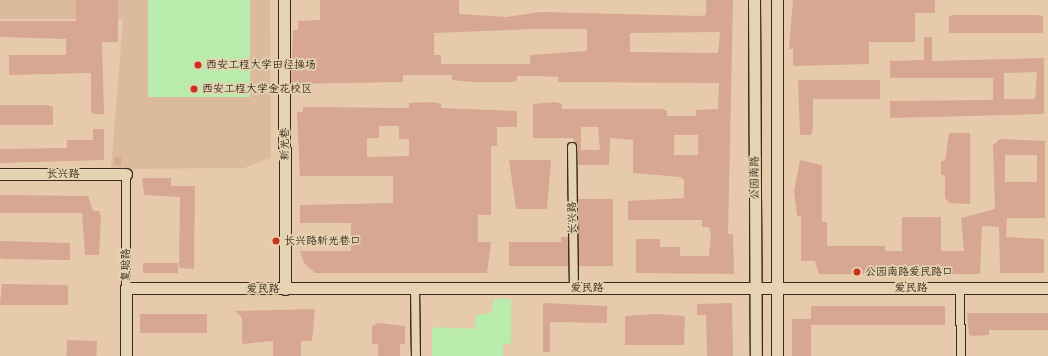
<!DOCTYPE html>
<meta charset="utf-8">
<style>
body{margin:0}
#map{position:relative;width:1048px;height:356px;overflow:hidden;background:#e7caab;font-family:"Comic Neue","LXGW WenKai TC",sans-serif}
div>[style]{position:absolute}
.built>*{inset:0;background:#dbba9e}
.green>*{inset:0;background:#b9ebac;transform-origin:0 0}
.building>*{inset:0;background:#d8a791;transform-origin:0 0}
.roads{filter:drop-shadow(1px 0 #3b2a1e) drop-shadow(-1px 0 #3b2a1e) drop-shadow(0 1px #3b2a1e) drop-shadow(0 -1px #3b2a1e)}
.street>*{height:8px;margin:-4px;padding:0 4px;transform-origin:4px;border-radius:4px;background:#e6d3b1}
.secondary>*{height:11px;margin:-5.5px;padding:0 5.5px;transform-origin:5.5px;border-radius:5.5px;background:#e6d3b1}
.dots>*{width:11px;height:11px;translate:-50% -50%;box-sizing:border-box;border:2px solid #e6d3b1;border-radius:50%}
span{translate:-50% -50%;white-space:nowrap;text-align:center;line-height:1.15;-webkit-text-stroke:3.5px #e6d3b1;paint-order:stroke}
.poi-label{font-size:11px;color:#3b2a1e}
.left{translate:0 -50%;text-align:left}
.street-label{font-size:11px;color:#3b2a1e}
</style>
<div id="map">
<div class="built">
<i style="clip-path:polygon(0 0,270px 0,271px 158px,244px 168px,111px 169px,123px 19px,0 19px)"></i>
</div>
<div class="green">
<i style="left:148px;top:0;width:102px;height:97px"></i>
<i style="clip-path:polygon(494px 299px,511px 299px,511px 343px,503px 345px,503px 356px,432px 356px,432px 327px,475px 329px,476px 315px,491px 313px)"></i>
</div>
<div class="building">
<i style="clip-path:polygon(76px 0,118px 0,118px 42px,102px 42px,104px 114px,93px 114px,91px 110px,91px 73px,9px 75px,9px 55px,66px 55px,66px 39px,0 37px,0 21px,76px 21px)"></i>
<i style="clip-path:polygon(evenodd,320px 0,459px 0,459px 14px,506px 17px,541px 12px,700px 16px,706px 15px,706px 0,733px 0,728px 234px,733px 234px,734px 274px,636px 273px,636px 239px,660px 239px,660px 247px,680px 247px,680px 256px,709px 256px,711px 234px,709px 227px,702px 227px,702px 220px,628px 220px,628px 201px,684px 198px,684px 180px,680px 177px,633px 173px,633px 140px,610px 138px,609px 165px,578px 165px,577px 147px,573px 138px,533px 138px,533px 104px,555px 102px,562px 104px,562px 109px,662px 109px,667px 111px,667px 116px,696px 116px,696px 110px,718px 109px,719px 83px,558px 82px,558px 77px,539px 76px,517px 76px,517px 80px,512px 82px,473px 82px,452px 80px,452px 75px,403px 75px,403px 82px,291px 84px,293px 30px,298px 30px,298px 21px,320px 20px,320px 0,532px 29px,587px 29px,587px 51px,530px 55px,530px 64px,441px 64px,441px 55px,434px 55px,434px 33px,532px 29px,320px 0,720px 32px,718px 53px,630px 52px,630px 33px,720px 32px,320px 0,581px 127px,598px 127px,600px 150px,581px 150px,581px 127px,320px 0,674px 135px,698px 135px,698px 155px,674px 155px,674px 135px)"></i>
<i style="clip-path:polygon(793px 0,935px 0,935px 13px,915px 13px,915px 42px,869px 42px,869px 64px,793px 66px,793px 49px,789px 49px)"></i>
<i style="clip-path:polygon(953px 15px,1038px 15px,1043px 17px,1043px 33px,949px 33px,949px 17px)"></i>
<i style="clip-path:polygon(evenodd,924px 37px,932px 37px,932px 61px,1044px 58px,1044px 114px,890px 118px,890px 101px,993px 100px,993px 78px,890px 78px,890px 61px,924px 60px,924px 37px,1037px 72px,1035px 99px,1004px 99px,1004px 73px,1037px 72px)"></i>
<i style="clip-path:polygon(798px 80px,880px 80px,880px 99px,813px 99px,813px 128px,811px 135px,800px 135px)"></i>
<i style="clip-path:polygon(evenodd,434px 102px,441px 104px,441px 108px,517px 111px,517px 127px,497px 127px,497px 146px,491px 146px,491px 215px,478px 215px,478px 242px,491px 242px,487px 273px,315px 273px,304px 263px,300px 251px,351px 251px,351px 223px,300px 223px,300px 205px,393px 203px,393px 176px,300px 176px,297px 112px,303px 112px,303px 107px,409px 108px,409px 103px,434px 102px,379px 126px,399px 126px,399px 139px,409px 139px,409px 156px,367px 157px,367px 138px,379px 138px,379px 126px)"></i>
<i style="clip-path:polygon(0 105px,48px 105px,53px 107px,53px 125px,0 125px)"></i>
<i style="clip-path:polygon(93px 129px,104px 129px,104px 160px,0 163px,0 149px,67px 148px,67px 140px,93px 140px)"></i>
<i style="clip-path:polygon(949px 133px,970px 133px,970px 204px,949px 203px,945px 198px,945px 175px,941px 175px,941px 161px,945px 161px)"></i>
<i style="clip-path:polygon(evenodd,1000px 139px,1045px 141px,1045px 218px,1007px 218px,1006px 237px,1044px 239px,1044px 273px,1000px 273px,999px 227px,982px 226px,980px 274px,819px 274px,815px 261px,801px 261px,801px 216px,797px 216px,794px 191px,800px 160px,822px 165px,822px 222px,827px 222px,827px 246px,885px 246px,885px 251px,902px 251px,902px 217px,941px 217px,941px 251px,964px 251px,961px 218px,995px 209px,993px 145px,1000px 139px,1005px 155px,1037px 155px,1037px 182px,1005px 182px,1005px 155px)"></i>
<i style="left:114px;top:157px;width:7px;height:8px"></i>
<i style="clip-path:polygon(509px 160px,551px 160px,547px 209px,516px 209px)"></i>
<i style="clip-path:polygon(142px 178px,171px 178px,171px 186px,195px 186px,194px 269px,179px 268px,180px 197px,144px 195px)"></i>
<i style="clip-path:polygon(0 195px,88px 196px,93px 211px,99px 211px,101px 216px,99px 255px,85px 255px,82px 213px,0 213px)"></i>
<i style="left:578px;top:199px;width:35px;height:67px"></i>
<i style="clip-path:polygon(561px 237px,568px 237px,568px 266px,509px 266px,509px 242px,561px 242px)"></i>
<i style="clip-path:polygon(0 241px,70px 243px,70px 260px,3px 259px,0 258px)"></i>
<i style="left:143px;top:263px;width:35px;height:10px"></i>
<i style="clip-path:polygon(2px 284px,64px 285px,68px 286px,68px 305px,0 305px)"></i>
<i style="clip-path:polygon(543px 303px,607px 306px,607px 323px,550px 322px,550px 352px,543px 352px)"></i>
<i style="clip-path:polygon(732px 303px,733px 356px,707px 356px,706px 315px,697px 315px,697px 304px)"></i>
<i style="left:945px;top:306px;width:19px;height:134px;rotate:90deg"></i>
<i style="clip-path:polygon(315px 309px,312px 341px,301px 341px,301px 356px,273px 356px,273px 341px,242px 344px,242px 318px,235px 311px)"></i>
<i style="clip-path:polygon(967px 313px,1048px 313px,1048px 330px,989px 330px,989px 335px,974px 336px,969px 335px)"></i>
<i style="left:140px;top:314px;width:67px;height:19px"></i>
<i style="clip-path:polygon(656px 314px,685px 316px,684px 345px,625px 345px,625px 316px)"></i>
<i style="left:792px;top:319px;width:19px;height:37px"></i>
<i style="clip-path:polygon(378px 323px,405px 326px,405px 344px,400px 344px,400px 356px,378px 356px,378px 344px,372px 344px,372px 326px)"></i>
<i style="left:67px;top:340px;width:30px;height:16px;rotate:2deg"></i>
</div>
<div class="roads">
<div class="street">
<i style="left:572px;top:147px;width:141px;rotate:89.2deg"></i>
<i style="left:126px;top:288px;width:114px;rotate:-90deg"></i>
<i style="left:415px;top:288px;width:68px;rotate:89.2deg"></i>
<i style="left:960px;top:288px;width:68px;rotate:89.2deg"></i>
</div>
<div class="secondary">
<i style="left:284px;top:0;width:289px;rotate:89.8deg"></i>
<i style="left:754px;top:0;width:356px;rotate:89.7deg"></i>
<i style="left:777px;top:0;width:356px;rotate:90deg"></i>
<i style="left:0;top:174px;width:126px"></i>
<i style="left:126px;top:356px;width:68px;rotate:-90deg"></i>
<i style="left:126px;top:288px;width:922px"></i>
</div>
</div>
<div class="dots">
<i style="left:198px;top:65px;background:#c8321e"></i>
<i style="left:194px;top:89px;background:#c8321e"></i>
<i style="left:276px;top:241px;background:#c8321e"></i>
<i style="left:857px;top:272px;background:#c8321e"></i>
</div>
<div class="poi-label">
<span class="left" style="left:206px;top:65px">西安工程大学田径操场</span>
<span class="left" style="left:202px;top:89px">西安工程大学金花校区</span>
<span class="left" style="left:284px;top:241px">长兴路新光巷口</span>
<span class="left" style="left:865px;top:272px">公园南路爱民路口</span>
</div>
<div class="street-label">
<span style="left:285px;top:144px;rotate:-90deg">新光巷</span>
<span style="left:63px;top:174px">长兴路</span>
<span style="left:755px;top:178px;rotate:-90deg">公园南路</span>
<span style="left:573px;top:218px;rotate:-91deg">长兴路</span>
<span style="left:126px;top:265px;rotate:-90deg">复聪路</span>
<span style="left:587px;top:288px">爱民路</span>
<span style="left:911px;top:288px">爱民路</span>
<span style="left:263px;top:289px">爱民路</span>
</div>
</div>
